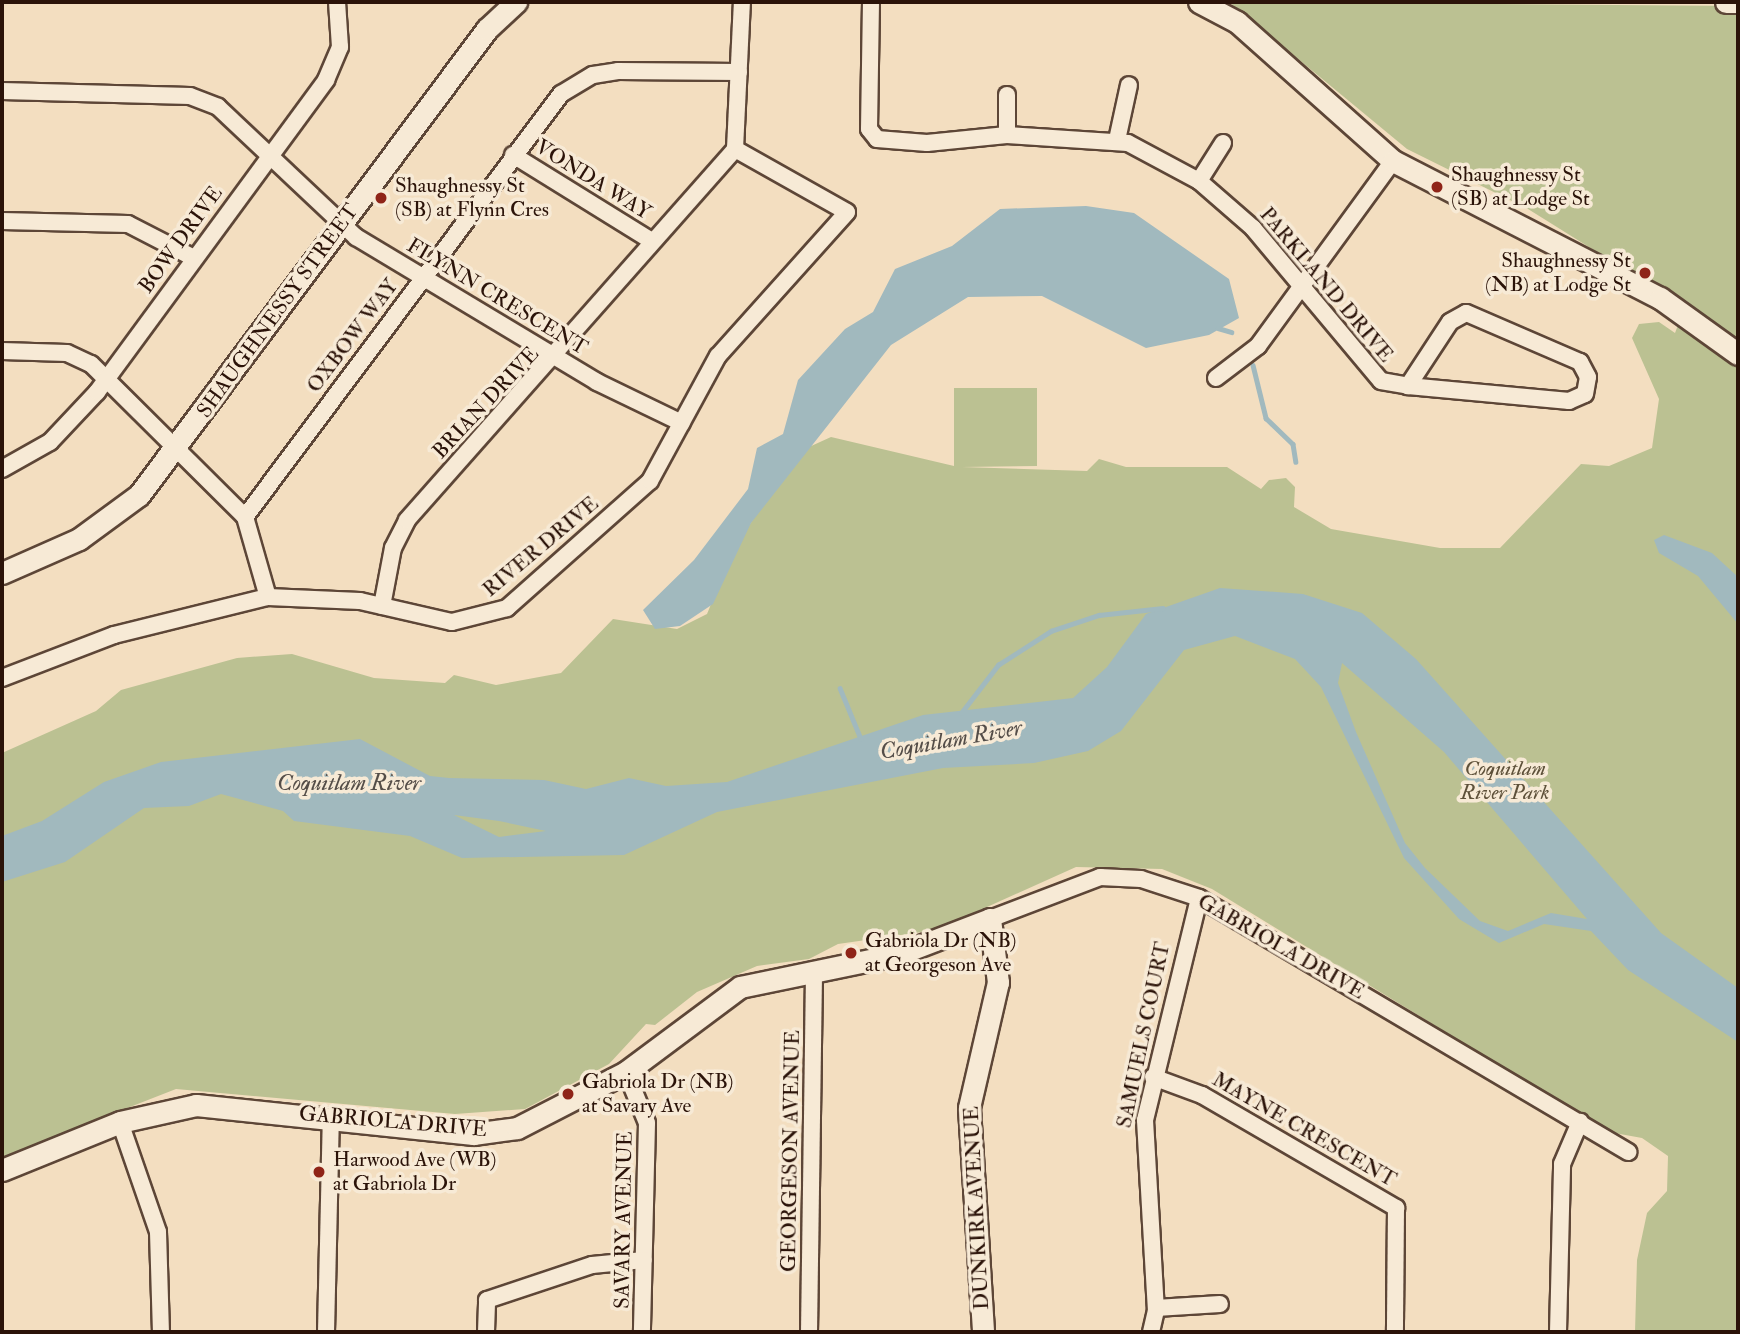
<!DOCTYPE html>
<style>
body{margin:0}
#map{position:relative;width:1740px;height:1334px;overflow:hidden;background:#f3dec0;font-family:"IM FELL Double Pica",serif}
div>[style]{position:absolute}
.green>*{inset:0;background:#bbc192}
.water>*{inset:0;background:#a1b9be}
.stream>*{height:4.5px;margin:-2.25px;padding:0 2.25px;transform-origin:2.25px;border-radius:2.25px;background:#a1b9be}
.roads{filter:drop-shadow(2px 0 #5d4637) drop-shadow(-2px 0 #5d4637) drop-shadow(0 2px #5d4637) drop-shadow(0 -2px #5d4637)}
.street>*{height:16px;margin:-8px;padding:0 8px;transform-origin:8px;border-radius:8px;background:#f7ead6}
.secondary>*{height:21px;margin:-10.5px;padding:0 10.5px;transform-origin:10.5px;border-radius:10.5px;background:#f7ead6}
.dots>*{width:19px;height:19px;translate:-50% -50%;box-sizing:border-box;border:4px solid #f7ead6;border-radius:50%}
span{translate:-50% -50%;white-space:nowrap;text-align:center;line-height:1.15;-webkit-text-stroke:7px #f7ead6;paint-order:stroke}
.poi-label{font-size:21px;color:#2b1309}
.left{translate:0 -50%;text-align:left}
.right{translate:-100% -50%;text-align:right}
.street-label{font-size:21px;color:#2b1309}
.park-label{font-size:21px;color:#5d5039;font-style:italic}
.water-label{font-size:23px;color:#544d48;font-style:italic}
.frame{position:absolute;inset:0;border:4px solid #2b1309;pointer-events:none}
</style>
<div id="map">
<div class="green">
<i style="clip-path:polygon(1229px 2px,1738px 6px,1738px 1332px,1635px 1332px,1637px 1260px,1647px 1213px,1667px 1191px,1668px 1156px,1642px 1138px,1609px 1132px,1212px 889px,1162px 869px,1076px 867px,936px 930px,838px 944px,809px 959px,757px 966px,697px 992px,655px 1025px,646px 1024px,609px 1064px,525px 1109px,455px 1114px,176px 1089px,2px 1157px,2px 753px,96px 711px,121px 690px,237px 658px,292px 654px,374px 678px,445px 683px,454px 675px,496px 685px,561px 673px,613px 619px,677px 629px,707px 614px,734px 548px,798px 452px,831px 437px,954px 466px,954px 388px,1037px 388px,1037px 466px,962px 467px,1087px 471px,1099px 459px,1126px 467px,1227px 467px,1261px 489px,1269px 480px,1286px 478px,1295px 487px,1294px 507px,1331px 529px,1440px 548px,1500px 548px,1581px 464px,1609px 466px,1652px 448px,1659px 399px,1632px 338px,1639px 324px,1659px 322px,1675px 333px,1685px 307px,1528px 209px,1407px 149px)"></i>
</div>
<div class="water">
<i style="clip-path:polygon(1086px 206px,1134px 213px,1229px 279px,1239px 318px,1209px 335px,1146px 348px,1042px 296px,968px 297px,891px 345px,751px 523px,713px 604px,680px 626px,655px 629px,643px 610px,694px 560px,748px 489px,757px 448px,783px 434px,798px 380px,845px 329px,873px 312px,895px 269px,952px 246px,1000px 209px)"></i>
<i style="clip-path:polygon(1664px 535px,1712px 553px,1738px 577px,1738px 624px,1698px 576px,1659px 553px,1654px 540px)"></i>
<i style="clip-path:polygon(evenodd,1220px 588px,1303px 594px,1362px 613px,1416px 659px,1661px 933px,1738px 988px,1738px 1042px,1628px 970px,1591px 931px,1544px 924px,1499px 943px,1459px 919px,1404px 858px,1321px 687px,1295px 659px,1235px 636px,1184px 650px,1121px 731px,1088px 751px,1034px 763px,943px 768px,717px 812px,624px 855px,462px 858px,410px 836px,294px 821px,283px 811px,221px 794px,189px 806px,144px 808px,65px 862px,2px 882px,2px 836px,42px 821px,104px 782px,161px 762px,360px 739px,430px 776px,449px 778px,544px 780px,586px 789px,629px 778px,666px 786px,727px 782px,923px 715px,1073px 698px,1107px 667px,1146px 614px,1220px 588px,1342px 663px,1444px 752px,1587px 919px,1551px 913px,1508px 931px,1480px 921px,1425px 868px,1405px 843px,1356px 732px,1338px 683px,1342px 663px,1220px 588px,454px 815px,499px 821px,546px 831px,499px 837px,454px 815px)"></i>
</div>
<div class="stream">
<i style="left:1218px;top:328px;width:14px;rotate:17deg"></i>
<i style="left:1253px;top:365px;width:55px;rotate:76.2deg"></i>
<i style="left:1266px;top:418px;width:37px;rotate:44deg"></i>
<i style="left:1293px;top:444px;width:18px;rotate:81deg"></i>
<i style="left:840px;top:688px;width:55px;rotate:67.6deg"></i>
<i style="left:961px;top:713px;width:61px;rotate:-52.4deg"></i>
<i style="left:998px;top:665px;width:63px;rotate:-32.7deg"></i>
<i style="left:1051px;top:631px;width:51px;rotate:-18.4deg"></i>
<i style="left:1099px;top:615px;width:64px;rotate:-6.2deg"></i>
</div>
<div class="roads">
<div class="street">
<i style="left:871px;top:2px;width:127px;rotate:90.9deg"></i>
<i style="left:869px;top:129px;width:13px;rotate:51deg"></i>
<i style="left:877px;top:139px;width:50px;rotate:4.6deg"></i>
<i style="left:927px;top:143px;width:80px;rotate:-5.7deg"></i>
<i style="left:1007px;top:135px;width:121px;rotate:3.8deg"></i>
<i style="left:1128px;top:143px;width:81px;rotate:28.2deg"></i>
<i style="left:1199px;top:181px;width:72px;rotate:41deg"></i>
<i style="left:1253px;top:228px;width:199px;rotate:50.1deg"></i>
<i style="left:1381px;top:381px;width:27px;rotate:10deg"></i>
<i style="left:1408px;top:386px;width:162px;rotate:5.3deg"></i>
<i style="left:1569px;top:401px;width:17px;rotate:-24deg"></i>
<i style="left:1585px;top:394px;width:17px;rotate:-80deg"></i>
<i style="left:1588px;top:377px;width:17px;rotate:-118deg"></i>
<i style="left:1580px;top:362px;width:124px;rotate:-156.7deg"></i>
<i style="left:1466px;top:313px;width:18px;rotate:151deg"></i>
<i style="left:1450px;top:322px;width:77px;rotate:123.3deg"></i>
<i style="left:2px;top:91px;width:188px;rotate:1.5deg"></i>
<i style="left:190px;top:96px;width:30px;rotate:21deg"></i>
<i style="left:218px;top:107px;width:190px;rotate:43.3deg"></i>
<i style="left:356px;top:237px;width:281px;rotate:31deg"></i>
<i style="left:597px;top:382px;width:94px;rotate:25.8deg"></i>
<i style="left:1007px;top:135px;width:40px;rotate:-90deg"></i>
<i style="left:1117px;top:140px;width:56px;rotate:-77.7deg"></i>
<i style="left:513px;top:155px;width:161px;rotate:31.8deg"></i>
<i style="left:1199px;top:181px;width:45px;rotate:-57.7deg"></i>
<i style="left:2px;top:221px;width:126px;rotate:1.4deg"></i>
<i style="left:128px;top:224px;width:74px;rotate:27.3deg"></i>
<i style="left:2px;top:351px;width:65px;rotate:1.8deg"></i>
<i style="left:67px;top:353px;width:26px;rotate:25deg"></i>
<i style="left:91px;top:364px;width:217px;rotate:44.8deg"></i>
<i style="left:245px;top:517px;width:83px;rotate:74deg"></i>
<i style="left:1216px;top:378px;width:53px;rotate:-37.3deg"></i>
<i style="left:1258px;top:346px;width:229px;rotate:-53.9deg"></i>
<i style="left:2px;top:469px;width:55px;rotate:-29.4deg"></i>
<i style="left:50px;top:442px;width:69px;rotate:-46.8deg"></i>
<i style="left:97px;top:392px;width:387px;rotate:-53.7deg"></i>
<i style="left:326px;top:80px;width:36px;rotate:-67deg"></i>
<i style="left:340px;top:47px;width:45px;rotate:-93.8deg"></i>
<i style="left:245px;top:517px;width:528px;rotate:-53.24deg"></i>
<i style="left:561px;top:94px;width:37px;rotate:-31deg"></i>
<i style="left:593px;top:75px;width:25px;rotate:-9deg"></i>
<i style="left:618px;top:71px;width:121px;rotate:0.5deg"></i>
<i style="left:382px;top:606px;width:59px;rotate:-79.3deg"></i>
<i style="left:393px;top:548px;width:31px;rotate:-63deg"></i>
<i style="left:407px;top:520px;width:495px;rotate:-48.5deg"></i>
<i style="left:735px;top:149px;width:147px;rotate:-87.3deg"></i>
<i style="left:2px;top:678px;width:120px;rotate:-21deg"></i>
<i style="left:114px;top:635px;width:159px;rotate:-13.9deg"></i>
<i style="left:268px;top:597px;width:92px;rotate:2.5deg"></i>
<i style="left:360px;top:601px;width:94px;rotate:12.9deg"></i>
<i style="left:452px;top:622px;width:57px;rotate:-14.3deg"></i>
<i style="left:507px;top:608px;width:191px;rotate:-41.6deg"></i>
<i style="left:650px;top:481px;width:142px;rotate:-61.5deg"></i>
<i style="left:718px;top:356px;width:193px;rotate:-48.1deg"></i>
<i style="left:847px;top:212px;width:129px;rotate:-150.6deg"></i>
<i style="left:990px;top:919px;width:118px;rotate:-20.9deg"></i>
<i style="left:1100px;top:877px;width:41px;rotate:2.8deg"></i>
<i style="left:1141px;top:879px;width:61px;rotate:18.1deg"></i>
<i style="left:1199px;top:898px;width:499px;rotate:30.6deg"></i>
<i style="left:626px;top:1072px;width:55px;rotate:67.6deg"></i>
<i style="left:647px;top:1123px;width:209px;rotate:91.4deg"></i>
<i style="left:1153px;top:1077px;width:52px;rotate:20.2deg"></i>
<i style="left:1202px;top:1095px;width:225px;rotate:30.2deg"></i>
<i style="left:1396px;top:1208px;width:124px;rotate:90.5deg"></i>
<i style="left:120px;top:1122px;width:116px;rotate:70.9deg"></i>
<i style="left:158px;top:1232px;width:100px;rotate:88.3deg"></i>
<i style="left:1156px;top:1308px;width:64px;rotate:-3.6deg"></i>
<i style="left:326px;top:1332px;width:214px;rotate:-88.7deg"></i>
<i style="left:486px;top:1332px;width:32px;rotate:-88deg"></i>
<i style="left:487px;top:1300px;width:111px;rotate:-18.4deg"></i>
<i style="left:592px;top:1265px;width:52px;rotate:-5.5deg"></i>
<i style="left:809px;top:1332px;width:362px;rotate:-89.2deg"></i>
<i style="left:1151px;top:1332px;width:22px;rotate:-77deg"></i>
<i style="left:1156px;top:1311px;width:191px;rotate:-93.3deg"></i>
<i style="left:1145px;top:1120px;width:228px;rotate:-76.3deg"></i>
<i style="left:1558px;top:1332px;width:168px;rotate:-88.6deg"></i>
<i style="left:1562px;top:1164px;width:46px;rotate:-66.8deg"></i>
</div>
<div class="secondary">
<i style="left:1199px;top:2px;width:43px;rotate:27.8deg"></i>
<i style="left:1237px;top:22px;width:209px;rotate:41.7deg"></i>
<i style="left:1393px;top:161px;width:300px;rotate:27.2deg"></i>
<i style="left:1660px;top:298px;width:96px;rotate:35.7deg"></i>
<i style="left:1726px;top:2px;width:12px"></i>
<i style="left:2px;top:573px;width:84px;rotate:-23.8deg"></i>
<i style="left:79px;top:539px;width:74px;rotate:-36.3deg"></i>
<i style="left:139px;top:495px;width:582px;rotate:-53.25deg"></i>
<i style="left:487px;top:29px;width:40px;rotate:-43deg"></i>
<i style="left:2px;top:1170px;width:127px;rotate:-22.1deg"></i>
<i style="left:120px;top:1122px;width:78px;rotate:-12.6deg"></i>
<i style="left:196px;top:1105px;width:279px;rotate:6deg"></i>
<i style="left:473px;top:1134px;width:44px;rotate:-7.8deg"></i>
<i style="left:517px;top:1128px;width:123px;rotate:-27.2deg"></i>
<i style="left:626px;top:1072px;width:142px;rotate:-36.7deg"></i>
<i style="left:740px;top:987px;width:162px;rotate:-11.7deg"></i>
<i style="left:899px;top:954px;width:97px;rotate:-21deg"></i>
<i style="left:990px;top:919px;width:64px;rotate:82.8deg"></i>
<i style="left:998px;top:982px;width:129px;rotate:103deg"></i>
<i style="left:969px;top:1108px;width:224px;rotate:86.4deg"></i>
</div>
</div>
<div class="dots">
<i style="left:1437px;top:187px;background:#8f2418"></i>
<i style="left:381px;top:198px;background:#8f2418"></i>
<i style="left:1645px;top:273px;background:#8f2418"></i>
<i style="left:851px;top:953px;background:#8f2418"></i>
<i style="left:568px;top:1094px;background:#8f2418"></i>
<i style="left:319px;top:1172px;background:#8f2418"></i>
</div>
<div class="poi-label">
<span class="left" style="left:1451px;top:187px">Shaughnessy St<br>(SB) at Lodge St</span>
<span class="left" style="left:395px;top:198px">Shaughnessy St<br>(SB) at Flynn Cres</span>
<span class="right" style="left:1631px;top:273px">Shaughnessy St<br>(NB) at Lodge St</span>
<span class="left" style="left:865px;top:953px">Gabriola Dr (NB)<br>at Georgeson Ave</span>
<span class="left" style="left:582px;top:1094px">Gabriola Dr (NB)<br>at Savary Ave</span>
<span class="left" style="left:333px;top:1172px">Harwood Ave (WB)<br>at Gabriola Dr</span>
</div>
<div class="street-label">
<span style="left:593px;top:180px;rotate:32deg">VONDA WAY</span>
<span style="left:181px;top:240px;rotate:-54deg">BOW DRIVE</span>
<span style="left:1326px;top:285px;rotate:50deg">PARKLAND DRIVE</span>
<span style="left:497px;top:297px;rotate:31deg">FLYNN CRESCENT</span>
<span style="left:278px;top:311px;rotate:-54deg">SHAUGHNESSY STREET</span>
<span style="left:353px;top:336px;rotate:-53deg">OXBOW WAY</span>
<span style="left:486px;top:403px;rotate:-47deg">BRIAN DRIVE</span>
<span style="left:541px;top:547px;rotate:-40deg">RIVER DRIVE</span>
<span style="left:1281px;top:947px;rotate:30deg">GABRIOLA DRIVE</span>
<span style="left:1144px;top:1035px;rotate:-78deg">SAMUELS COURT</span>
<span style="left:393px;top:1122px;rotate:5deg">GABRIOLA DRIVE</span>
<span style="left:1304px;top:1130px;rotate:30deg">MAYNE CRESCENT</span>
<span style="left:791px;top:1151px;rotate:-89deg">GEORGESON AVENUE</span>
<span style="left:977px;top:1208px;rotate:-93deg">DUNKIRK AVENUE</span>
<span style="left:624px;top:1220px;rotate:-89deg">SAVARY AVENUE</span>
</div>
<div class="park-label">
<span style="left:1505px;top:781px">Coquitlam<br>River Park</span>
</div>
<div class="water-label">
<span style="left:951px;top:740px;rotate:-10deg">Coquitlam River</span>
<span style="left:349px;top:783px">Coquitlam River</span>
</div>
<div class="frame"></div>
</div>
